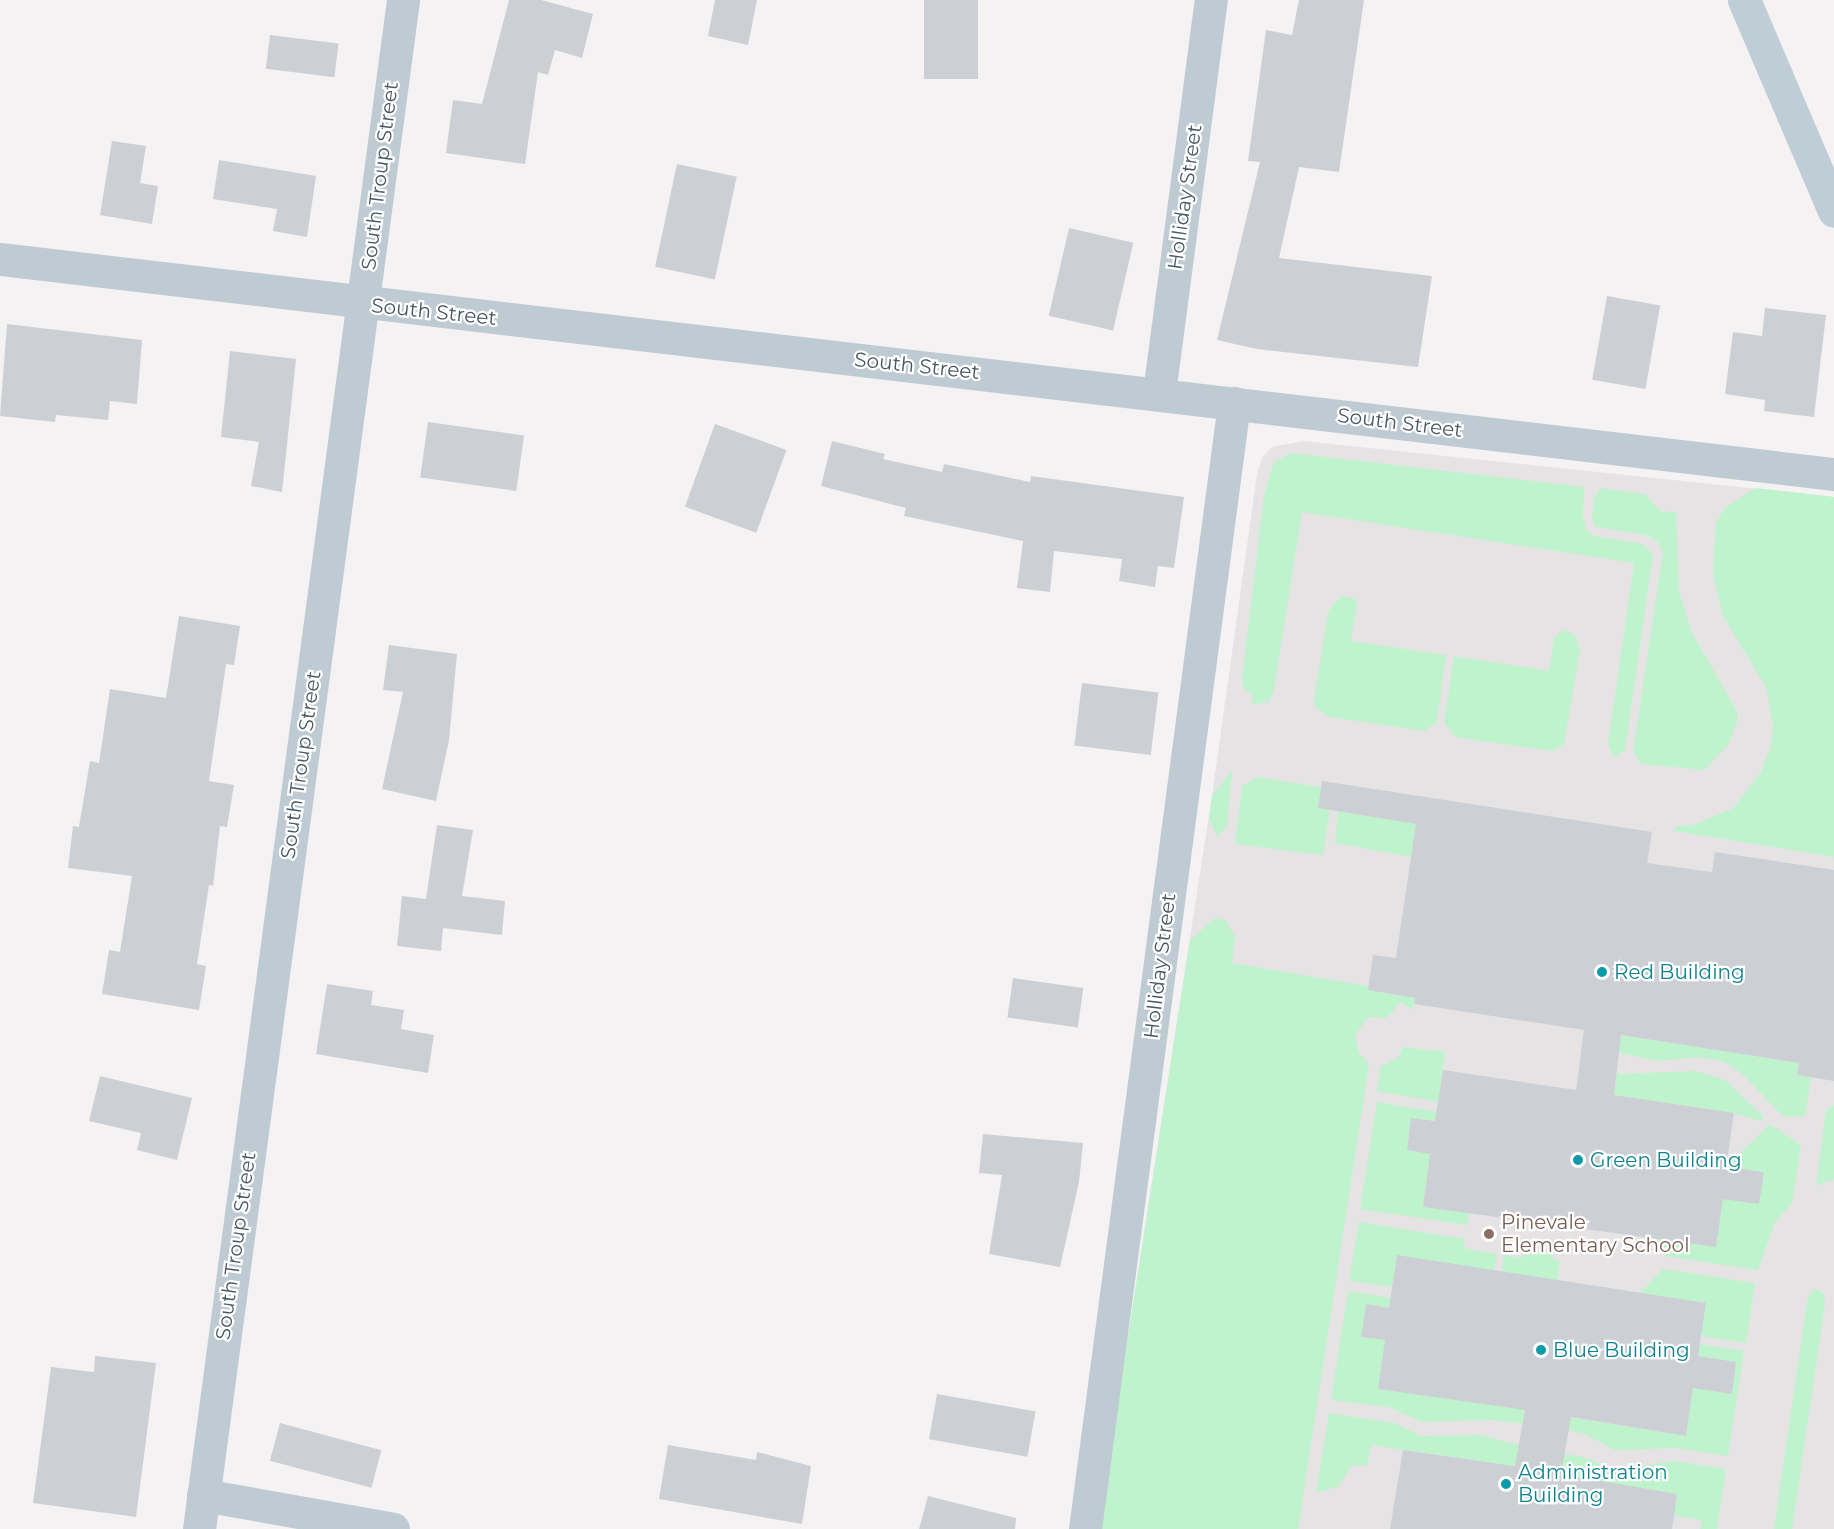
<!DOCTYPE html>
<style>
body{margin:0}
#map{position:relative;width:1834px;height:1529px;overflow:hidden;background:#f4f2f2;font-family:Montserrat,sans-serif}
div>[style]{position:absolute}
.education>*{inset:0;background:#e6e3e4}
.green>*{inset:0;background:#bff3cd}
.building>*{inset:0;background:#ccd0d5;transform-origin:0 0}
.street>*{height:33px;margin:-16.5px;padding:0 16.5px;transform-origin:16.5px;border-radius:16.5px;background:#bfcbd2}
.secondary>*{height:33px;margin:-16.5px;padding:0 16.5px;transform-origin:16.5px;border-radius:16.5px;background:#bfcdd7}
.dots>*{width:16px;height:16px;translate:-50% -50%;box-sizing:border-box;border:3px solid #fff;border-radius:50%}
span{translate:-50% -50%;white-space:nowrap;text-align:center;line-height:1.15;-webkit-text-stroke:4.5px #fff;paint-order:stroke}
.street-label{font-size:20px;color:#485861}
.culture-label{font-size:20px;color:#0d838f}
.left{translate:0 -50%;text-align:left}
.education-label{font-size:20px;color:#785e54}
</style>
<div id="map">
<div class="education">
<i style="clip-path:polygon(1303px 441px,1834px 497px,1834px 1529px,1098px 1529px,1212px 796px,1257px 474px,1262px 458px,1272px 447px)"></i>
</div>
<div class="green">
<i style="clip-path:polygon(1291px 453px,1584px 487px,1583px 517px,1587px 531px,1594px 536px,1643px 544px,1653px 554px,1625px 750px,1614px 757px,1608px 744px,1634px 563px,1302px 512px,1274px 689px,1269px 701px,1252px 705px,1253px 695px,1244px 688px,1242px 680px,1264px 495px,1274px 462px)"></i>
<i style="clip-path:polygon(1600px 488px,1645px 494px,1660px 511px,1676px 512px,1679px 592px,1692px 633px,1737px 711px,1737px 722px,1728px 745px,1704px 770px,1641px 764px,1633px 752px,1663px 553px,1658px 542px,1646px 535px,1596px 527px,1592px 519px,1594px 499px)"></i>
<i style="clip-path:polygon(1756px 488px,1834px 497px,1834px 857px,1675px 831px,1676px 826px,1692px 825px,1734px 808px,1761px 772px,1771px 746px,1773px 725px,1766px 687px,1723px 616px,1713px 574px,1716px 522px,1726px 507px)"></i>
<i style="clip-path:polygon(1340px 596px,1353px 598px,1357px 602px,1351px 641px,1446px 655px,1437px 722px,1424px 731px,1330px 717px,1316px 708px,1314px 700px,1328px 612px)"></i>
<i style="clip-path:polygon(1563px 630px,1575px 635px,1580px 649px,1564px 744px,1553px 751px,1455px 737px,1444px 723px,1454px 656px,1549px 671px,1554px 638px)"></i>
<i style="clip-path:polygon(1232px 770px,1227px 827px,1217px 836px,1209px 819px,1212px 796px)"></i>
<i style="clip-path:polygon(1258px 777px,1333px 789px,1323px 855px,1235px 844px,1242px 786px)"></i>
<i style="clip-path:polygon(1338px 812px,1349px 813px,1594px 853px,1437px 861px,1411px 857px,1335px 843px)"></i>
<i style="clip-path:polygon(1215px 918px,1225px 920px,1235px 936px,1232px 963px,1369px 986px,1368px 990px,1415px 998px,1413px 1010px,1400px 1002px,1387px 1018px,1368px 1017px,1355px 1035px,1359px 1053px,1369px 1064px,1298px 1529px,1098px 1529px,1190px 940px)"></i>
<i style="clip-path:polygon(1614px 1034px,1799px 1063px,1797px 1075px,1811px 1077px,1805px 1116px,1784px 1117px,1740px 1072px,1723px 1061px,1696px 1057px,1659px 1061px,1619px 1053px)"></i>
<i style="clip-path:polygon(1403px 1047px,1445px 1052px,1438px 1102px,1377px 1091px,1381px 1066px,1398px 1058px)"></i>
<i style="clip-path:polygon(1696px 1071px,1725px 1080px,1764px 1117px,1760px 1121px,1734px 1113px,1607px 1094px,1616px 1074px)"></i>
<i style="clip-path:polygon(1377px 1102px,1437px 1112px,1436px 1121px,1411px 1118px,1407px 1150px,1430px 1154px,1423px 1204px,1469px 1211px,1467px 1225px,1360px 1209px)"></i>
<i style="clip-path:polygon(1834px 1105px,1834px 1179px,1816px 1186px,1826px 1111px)"></i>
<i style="clip-path:polygon(1770px 1124px,1801px 1145px,1792px 1203px,1775px 1222px,1758px 1270px,1665px 1256px,1654px 1238px,1716px 1247px,1723px 1199px,1763px 1172px,1726px 1167px)"></i>
<i style="clip-path:polygon(1359px 1222px,1465px 1239px,1464px 1248px,1497px 1254px,1494px 1270px,1393px 1287px,1349px 1281px)"></i>
<i style="clip-path:polygon(1524px 1250px,1554px 1255px,1553px 1260px,1560px 1261px,1557px 1280px,1502px 1272px,1504px 1255px,1522px 1258px)"></i>
<i style="clip-path:polygon(1663px 1269px,1755px 1283px,1746px 1343px,1701px 1336px,1705px 1303px,1640px 1293px)"></i>
<i style="clip-path:polygon(1818px 1289px,1824px 1294px,1825px 1304px,1792px 1529px,1774px 1529px,1807px 1302px,1811px 1292px)"></i>
<i style="clip-path:polygon(1348px 1291px,1391px 1298px,1389px 1308px,1366px 1305px,1361px 1337px,1385px 1340px,1536px 1411px,1533px 1425px,1492px 1420px,1423px 1422px,1388px 1407px,1331px 1400px)"></i>
<i style="clip-path:polygon(1700px 1344px,1744px 1351px,1728px 1456px,1676px 1448px,1615px 1450px,1585px 1434px,1560px 1429px,1562px 1416px,1686px 1436px,1693px 1388px,1736px 1362px,1698px 1356px)"></i>
<i style="clip-path:polygon(1329px 1413px,1394px 1423px,1421px 1436px,1479px 1435px,1519px 1445px,1528px 1468px,1371px 1445px,1367px 1465px,1351px 1466px,1339px 1486px,1316px 1493px)"></i>
<i style="clip-path:polygon(1557px 1453px,1583px 1457px,1615px 1470px,1675px 1461px,1726px 1469px,1717px 1529px,1700px 1529px,1702px 1520px,1674px 1516px,1554px 1473px)"></i>
</div>
<div class="building">
<i style="clip-path:polygon(509px 0,541px 0,593px 14px,582px 58px,555px 50px,548px 75px,538px 72px,525px 164px,446px 153px,453px 100px,482px 104px)"></i>
<i style="clip-path:polygon(715px 0,757px 0,748px 45px,708px 36px)"></i>
<i style="left:924px;top:0;width:54px;height:79px"></i>
<i style="clip-path:polygon(1299px 0,1364px 0,1339px 172px,1299px 167px,1279px 258px,1432px 276px,1418px 367px,1257px 349px,1217px 340px,1260px 162px,1248px 161px,1266px 30px,1292px 35px)"></i>
<i style="left:270px;top:35px;width:69px;height:34px;rotate:7deg"></i>
<i style="clip-path:polygon(112px 141px,146px 146px,140px 183px,158px 186px,152px 224px,100px 215px)"></i>
<i style="clip-path:polygon(219px 160px,316px 176px,307px 237px,273px 231px,277px 209px,213px 199px)"></i>
<i style="left:677px;top:164px;width:61px;height:105px;rotate:12deg"></i>
<i style="left:1069px;top:228px;width:66px;height:90px;rotate:13deg"></i>
<i style="left:1607px;top:296px;width:54px;height:85px;rotate:10deg"></i>
<i style="clip-path:polygon(1765px 308px,1826px 315px,1814px 417px,1764px 411px,1765px 400px,1725px 394px,1733px 332px,1762px 336px)"></i>
<i style="clip-path:polygon(7px 324px,142px 340px,137px 404px,110px 401px,108px 420px,56px 415px,55px 422px,0 416px)"></i>
<i style="clip-path:polygon(230px 351px,296px 359px,282px 492px,251px 486px,259px 442px,221px 437px)"></i>
<i style="left:428px;top:422px;width:97px;height:56px;rotate:8deg"></i>
<i style="left:715px;top:424px;width:76px;height:88px;rotate:20deg"></i>
<i style="clip-path:polygon(832px 441px,885px 454px,883px 459px,942px 472px,944px 464px,1030px 482px,1031px 476px,1184px 497px,1174px 568px,1158px 566px,1155px 587px,1119px 581px,1122px 559px,1054px 551px,1050px 592px,1017px 588px,1023px 541px,904px 516px,906px 508px,821px 486px)"></i>
<i style="clip-path:polygon(179px 616px,240px 626px,234px 665px,226px 664px,209px 781px,234px 785px,227px 827px,220px 826px,213px 886px,209px 885px,197px 964px,206px 966px,199px 1010px,102px 994px,109px 950px,120px 952px,132px 876px,68px 868px,73px 826px,79px 827px,90px 761px,99px 763px,110px 689px,166px 698px)"></i>
<i style="clip-path:polygon(389px 645px,457px 654px,449px 740px,436px 801px,382px 789px,403px 692px,383px 690px)"></i>
<i style="left:1082px;top:683px;width:77px;height:63px;rotate:7deg"></i>
<i style="clip-path:polygon(1322px 781px,1652px 832px,1647px 863px,1712px 872px,1715px 852px,1834px 870px,1834px 1081px,1797px 1075px,1799px 1063px,1621px 1035px,1614px 1095px,1734px 1113px,1726px 1167px,1764px 1172px,1759px 1204px,1723px 1199px,1716px 1247px,1423px 1207px,1430px 1154px,1407px 1150px,1411px 1118px,1435px 1121px,1443px 1070px,1576px 1090px,1584px 1030px,1414px 1004px,1415px 998px,1368px 990px,1373px 955px,1396px 958px,1416px 824px,1318px 808px)"></i>
<i style="clip-path:polygon(437px 825px,473px 830px,462px 896px,505px 901px,502px 935px,443px 928px,441px 951px,397px 946px,402px 896px,426px 899px)"></i>
<i style="left:1013px;top:978px;width:71px;height:40px;rotate:8deg"></i>
<i style="clip-path:polygon(327px 984px,373px 991px,371px 1005px,404px 1010px,401px 1029px,434px 1035px,428px 1073px,316px 1054px)"></i>
<i style="clip-path:polygon(100px 1076px,192px 1098px,177px 1160px,137px 1150px,141px 1133px,89px 1121px)"></i>
<i style="clip-path:polygon(983px 1134px,1083px 1143px,1079px 1182px,1060px 1267px,989px 1254px,1002px 1175px,979px 1173px)"></i>
<i style="clip-path:polygon(1397px 1255px,1706px 1303px,1698px 1356px,1736px 1362px,1732px 1394px,1693px 1388px,1686px 1436px,1571px 1417px,1561px 1474px,1677px 1494px,1672px 1529px,1390px 1529px,1403px 1450px,1515px 1466px,1525px 1410px,1378px 1389px,1385px 1340px,1361px 1337px,1366px 1304px,1389px 1308px)"></i>
<i style="clip-path:polygon(95px 1356px,156px 1363px,136px 1517px,33px 1503px,51px 1367px,94px 1372px)"></i>
<i style="left:937px;top:1394px;width:100px;height:46px;rotate:10deg"></i>
<i style="left:280px;top:1423px;width:105px;height:39px;rotate:15deg"></i>
<i style="clip-path:polygon(668px 1445px,756px 1460px,757px 1452px,811px 1466px,802px 1524px,659px 1499px)"></i>
<i style="clip-path:polygon(928px 1496px,1016px 1518px,1015px 1529px,919px 1529px)"></i>
</div>
<div class="street">
<i style="left:0;top:259px;width:1847px;rotate:6.69deg"></i>
<i style="left:1159px;top:393px;width:396px;rotate:-82.5deg"></i>
<i style="left:203px;top:1495px;width:193px;rotate:10.1deg"></i>
<i style="left:199px;top:1529px;width:1543px;rotate:-82.4deg"></i>
<i style="left:1085px;top:1529px;width:1136px;rotate:-82.46deg"></i>
</div>
<div class="secondary">
<i style="left:1744px;top:0;width:229px;rotate:66.9deg"></i>
</div>
<div class="dots">
<i style="left:1602px;top:972px;background:#0f9aa8"></i>
<i style="left:1578px;top:1160px;background:#0f9aa8"></i>
<i style="left:1489px;top:1234px;background:#8d6e63"></i>
<i style="left:1541px;top:1350px;background:#0f9aa8"></i>
<i style="left:1506px;top:1484px;background:#0f9aa8"></i>
</div>
<div class="street-label">
<span style="left:380px;top:176px;rotate:-83deg">South Troup Street</span>
<span style="left:1185px;top:197px;rotate:-82deg">Holliday Street</span>
<span style="left:434px;top:312px;rotate:6deg">South Street</span>
<span style="left:917px;top:366px;rotate:6deg">South Street</span>
<span style="left:1400px;top:423px;rotate:7deg">South Street</span>
<span style="left:301px;top:765px;rotate:-82deg">South Troup Street</span>
<span style="left:1160px;top:966px;rotate:-83deg">Holliday Street</span>
<span style="left:236px;top:1246px;rotate:-82deg">South Troup Street</span>
</div>
<div class="culture-label">
<span class="left" style="left:1614px;top:972px">Red Building</span>
<span class="left" style="left:1590px;top:1160px">Green Building</span>
<span class="left" style="left:1553px;top:1350px">Blue Building</span>
<span class="left" style="left:1518px;top:1484px">Administration<br>Building</span>
</div>
<div class="education-label">
<span class="left" style="left:1501px;top:1234px">Pinevale<br>Elementary School</span>
</div>
</div>
